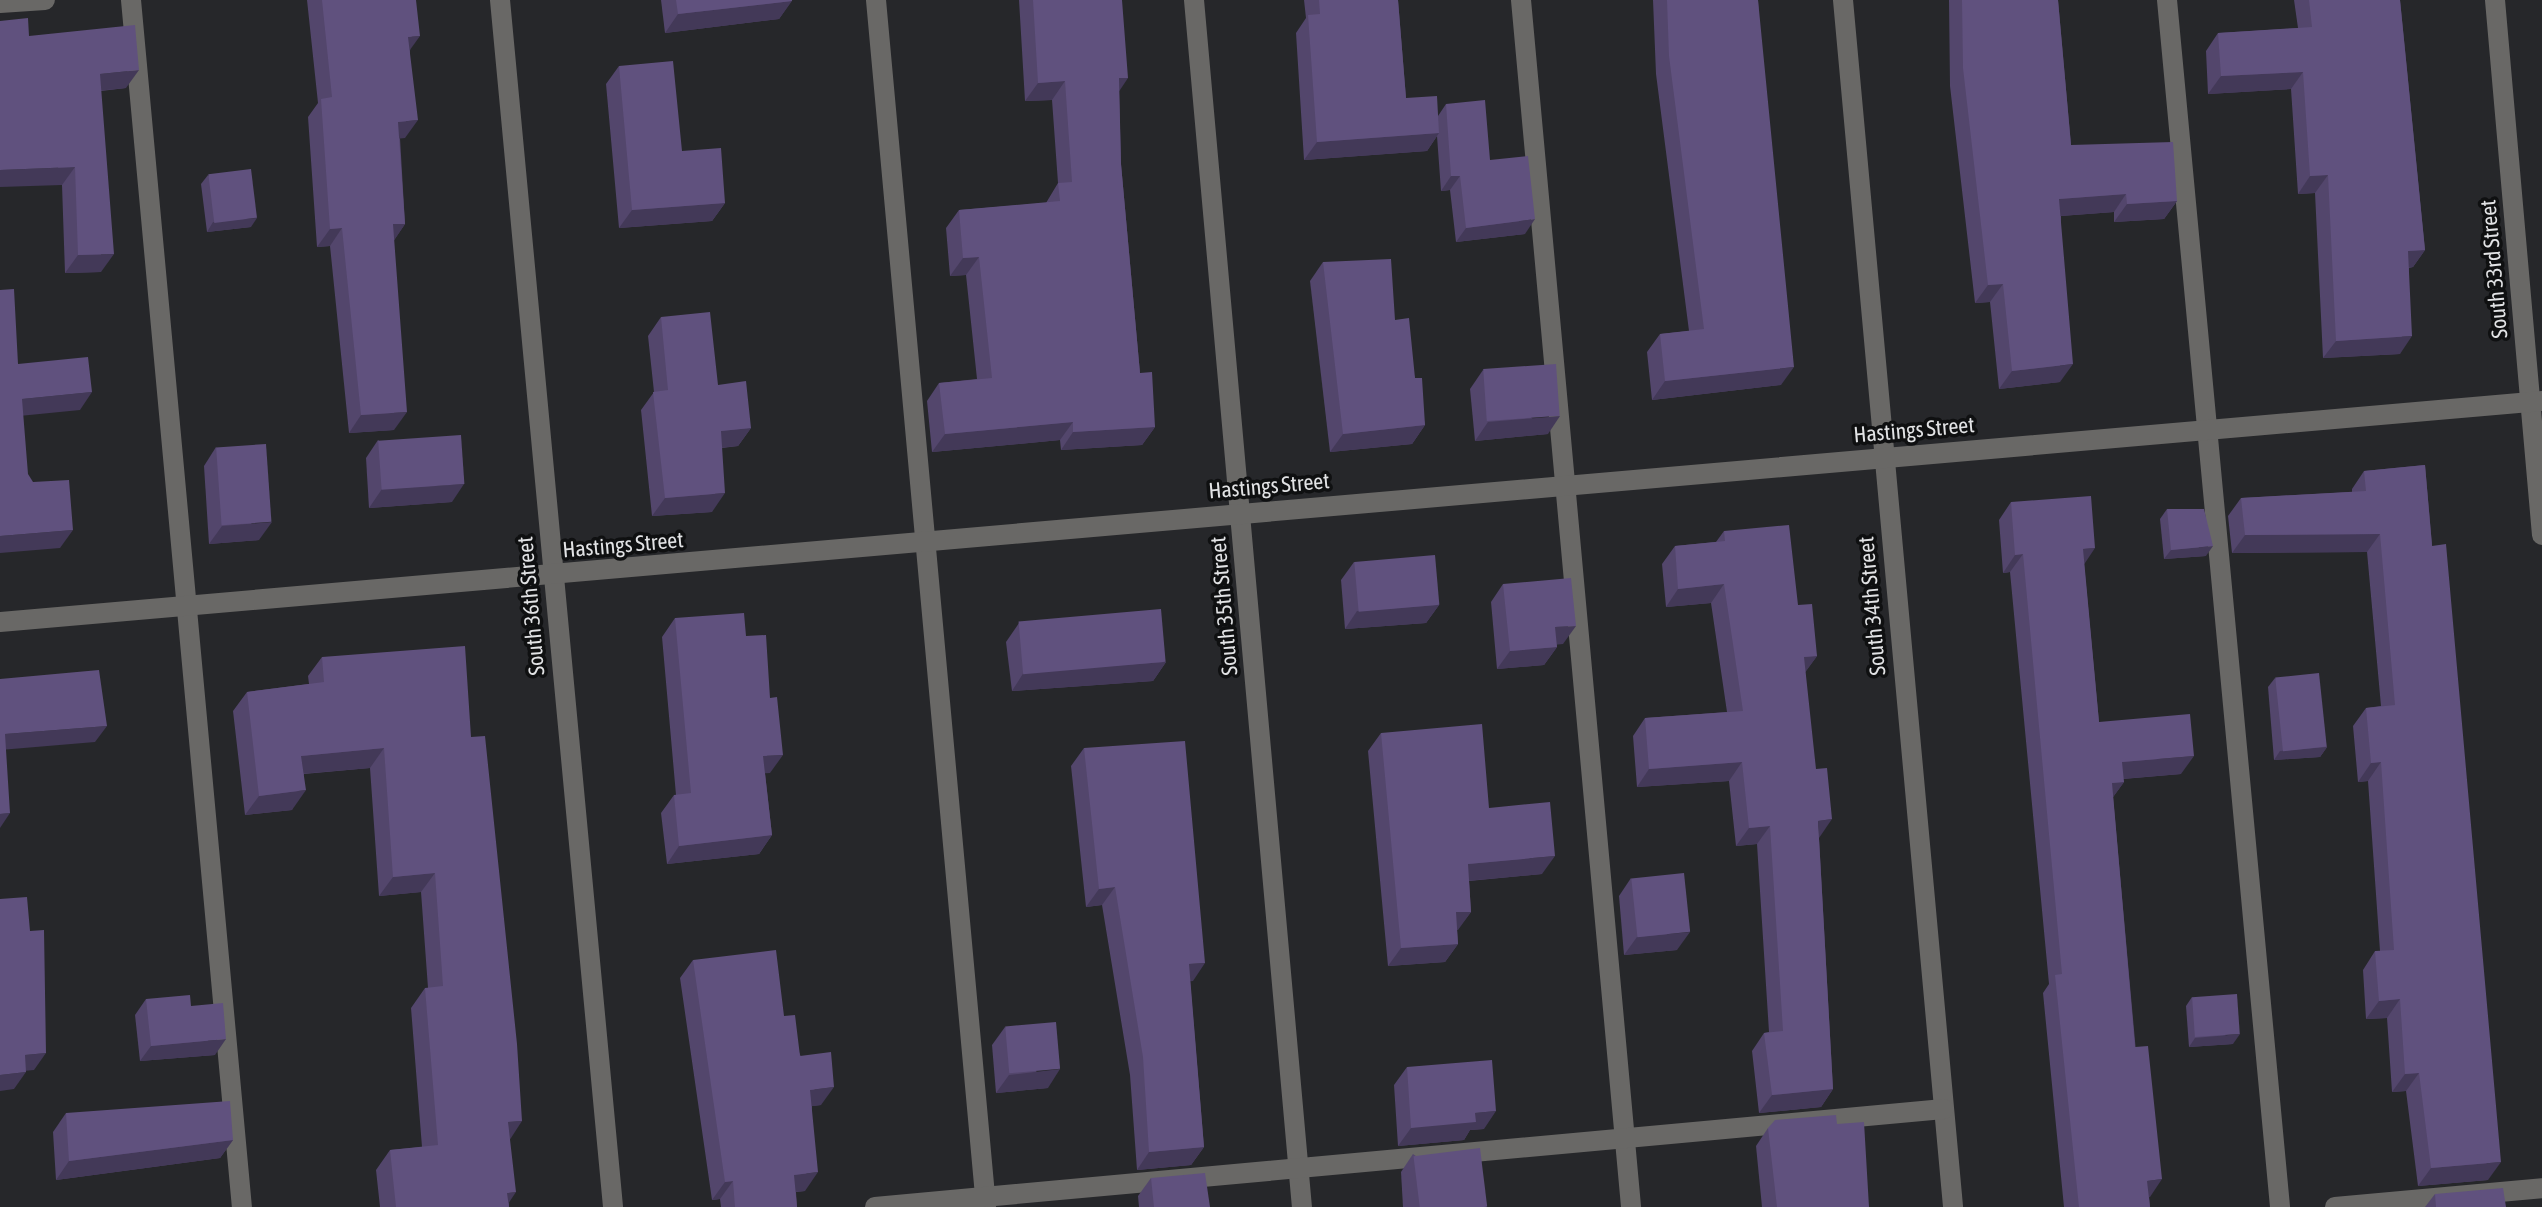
<!DOCTYPE html>
<style>
body{margin:0}
#map{position:relative;width:2542px;height:1207px;overflow:hidden;background:#26272a;font-family:"Asap Condensed",sans-serif}
div>[style]{position:absolute}
.minor>*{height:20px;margin:-10px;padding:0 10px;transform-origin:10px;border-radius:10px;background:#696866}
.wall>*{inset:0;background:#53466c}
.shaded-wall>*{inset:0;background:#433958}
.building>*{inset:0;background:#60517e;transform-origin:0 0}
span{translate:-50% -50%;white-space:nowrap;text-align:center;line-height:1.15;-webkit-text-stroke:7px #0f1011;paint-order:stroke}
.street-label{font-size:22px;color:#e2e3e5}
</style>
<div id="map">
<div class="minor">
<i style="left:131px;top:0;width:1212px;rotate:84.75deg"></i>
<i style="left:500px;top:0;width:1212px;rotate:84.65deg"></i>
<i style="left:876px;top:0;width:1212px;rotate:84.79deg"></i>
<i style="left:1194px;top:0;width:1212px;rotate:84.89deg"></i>
<i style="left:1521px;top:0;width:1212px;rotate:84.79deg"></i>
<i style="left:1843px;top:0;width:1212px;rotate:84.79deg"></i>
<i style="left:2167px;top:0;width:1212px;rotate:84.65deg"></i>
<i style="left:2495px;top:0;width:537px;rotate:84.98deg"></i>
<i style="left:0;top:3px;width:45px;rotate:-3.8deg"></i>
<i style="left:0;top:622px;width:2552px;rotate:-4.97deg"></i>
<i style="left:875px;top:1207px;width:1073px;rotate:-5.24deg"></i>
<i style="left:2335px;top:1207px;width:208px;rotate:-5.2deg"></i>
</div>
<div class="wall">
<i style="clip-path:polygon(307px 0,416px 0,410px 51px,405px 138px,400px 138px,405px 224px,394px 240px,394px 430px,349px 433px,330px 246px,317px 247px,308px 117px,318px 103px)"></i>
<i style="clip-path:polygon(661px 0,792px 0,779px 19px,665px 33px)"></i>
<i style="clip-path:polygon(1019px 0,1122px 0,1119px 91px,1121px 164px,1140px 373px,1155px 427px,1142px 445px,1061px 450px,1060px 440px,932px 452px,927px 401px,939px 383px,977px 379px,966px 275px,950px 276px,946px 228px,959px 210px,1046px 203px,1058px 183px,1052px 100px,1025px 101px)"></i>
<i style="clip-path:polygon(1304px 0,1398px 0,1406px 98px,1438px 116px,1446px 104px,1490px 160px,1525px 234px,1456px 242px,1450px 190px,1441px 191px,1437px 136px,1427px 151px,1304px 160px,1296px 33px,1306px 18px)"></i>
<i style="clip-path:polygon(1653px 0,1758px 0,1781px 385px,1652px 400px,1647px 352px,1660px 334px,1689px 331px,1656px 74px)"></i>
<i style="clip-path:polygon(1949px 0,2058px 0,2071px 145px,2177px 201px,2164px 219px,2114px 222px,2114px 212px,2061px 216px,2060px 382px,1999px 389px,1990px 302px,1975px 303px,1950px 86px)"></i>
<i style="clip-path:polygon(2294px 0,2400px 0,2425px 250px,2413px 267px,2409px 268px,2400px 354px,2323px 358px,2315px 193px,2298px 194px,2291px 89px,2208px 94px,2206px 51px,2218px 33px,2298px 28px)"></i>
<i style="clip-path:polygon(29px 36px,126px 88px,101px 91px,101px 272px,65px 273px,62px 185px)"></i>
<i style="clip-path:polygon(619px 66px,682px 151px,725px 203px,712px 221px,619px 228px,606px 84px)"></i>
<i style="clip-path:polygon(208px 175px,251px 227px,207px 232px,201px 184px)"></i>
<i style="clip-path:polygon(1323px 262px,1395px 320px,1415px 378px,1425px 425px,1412px 444px,1330px 452px,1310px 281px)"></i>
<i style="clip-path:polygon(661px 317px,718px 385px,751px 428px,738px 446px,722px 448px,712px 512px,652px 516px,641px 410px,654px 392px,648px 336px)"></i>
<i style="clip-path:polygon(1483px 370px,1548px 434px,1475px 441px,1470px 389px)"></i>
<i style="clip-path:polygon(378px 440px,452px 502px,369px 508px,366px 458px)"></i>
<i style="clip-path:polygon(216px 447px,259px 540px,209px 544px,204px 466px)"></i>
<i style="clip-path:polygon(2425px 465px,2488px 1180px,2418px 1186px,2406px 1091px,2392px 1092px,2387px 1018px,2366px 1019px,2363px 970px,2375px 951px,2380px 951px,2368px 781px,2358px 782px,2353px 726px,2366px 708px,2381px 706px,2367px 552px,2232px 553px,2228px 516px,2241px 498px,2352px 492px,2352px 489px,2364px 471px)"></i>
<i style="clip-path:polygon(2011px 502px,2084px 564px,2099px 722px,2181px 774px,2123px 779px,2124px 782px,2113px 797px,2150px 1207px,2064px 1207px,2043px 993px,2049px 984px,2010px 572px,2003px 573px,1999px 520px)"></i>
<i style="clip-path:polygon(2167px 509px,2206px 556px,2164px 559px,2160px 519px)"></i>
<i style="clip-path:polygon(1724px 531px,1798px 605px,1817px 656px,1805px 672px,1819px 838px,1833px 1089px,1821px 1107px,1759px 1113px,1752px 1051px,1764px 1033px,1769px 1032px,1757px 844px,1736px 846px,1729px 781px,1637px 787px,1633px 736px,1645px 718px,1727px 712px,1711px 603px,1666px 607px,1662px 564px,1675px 546px,1716px 542px)"></i>
<i style="clip-path:polygon(1354px 562px,1439px 605px,1426px 623px,1345px 629px,1341px 580px)"></i>
<i style="clip-path:polygon(1503px 584px,1563px 644px,1557px 644px,1557px 647px,1544px 665px,1497px 669px,1491px 602px)"></i>
<i style="clip-path:polygon(675px 618px,746px 636px,770px 773px,765px 773px,772px 835px,759px 854px,667px 864px,661px 813px,674px 795px,676px 795px,662px 637px)"></i>
<i style="clip-path:polygon(1019px 623px,1166px 662px,1153px 681px,1012px 691px,1006px 642px)"></i>
<i style="clip-path:polygon(322px 657px,471px 737px,510px 1138px,509px 1207px,380px 1207px,376px 1170px,390px 1150px,422px 1147px,411px 1008px,425px 988px,428px 988px,421px 892px,379px 896px,370px 768px,304px 774px,292px 810px,245px 815px,233px 711px,247px 692px,309px 684px,308px 676px)"></i>
<i style="clip-path:polygon(2275px 678px,2327px 747px,2320px 757px,2274px 760px,2268px 687px)"></i>
<i style="clip-path:polygon(1381px 733px,1489px 808px,1542px 874px,1469px 881px,1471px 912px,1457px 930px,1458px 944px,1445px 962px,1388px 966px,1368px 751px)"></i>
<i style="clip-path:polygon(1084px 748px,1193px 981px,1190px 981px,1204px 1147px,1191px 1165px,1137px 1170px,1130px 1075px,1102px 905px,1086px 907px,1071px 766px)"></i>
<i style="clip-path:polygon(1631px 878px,1677px 950px,1624px 955px,1619px 896px)"></i>
<i style="clip-path:polygon(693px 960px,784px 1016px,821px 1105px,812px 1106px,805px 1191px,796px 1192px,797px 1207px,721px 1207px,720px 1199px,712px 1200px,680px 978px)"></i>
<i style="clip-path:polygon(2192px 997px,2233px 1044px,2189px 1047px,2186px 1006px)"></i>
<i style="clip-path:polygon(146px 999px,191px 1006px,215px 1055px,140px 1061px,135px 1015px)"></i>
<i style="clip-path:polygon(1005px 1027px,1048px 1088px,996px 1093px,992px 1045px)"></i>
<i style="clip-path:polygon(1407px 1067px,1484px 1129px,1470px 1130px,1464px 1140px,1398px 1146px,1394px 1085px)"></i>
<i style="clip-path:polygon(66px 1113px,233px 1140px,220px 1158px,56px 1180px,53px 1132px)"></i>
<i style="clip-path:polygon(1837px 1124px,1869px 1207px,1762px 1207px,1756px 1146px,1768px 1128px)"></i>
<i style="clip-path:polygon(1413px 1154px,1487px 1207px,1403px 1207px,1401px 1172px)"></i>
<i style="clip-path:polygon(1151px 1178px,1210px 1207px,1139px 1207px,1138px 1196px)"></i>
<i style="clip-path:polygon(2435px 1194px,2506px 1207px,2425px 1207px)"></i>
</div>
<div class="shaded-wall">
<i style="clip-path:polygon(792px 1px,779px 19px,665px 33px,678px 14px)"></i>
<i style="clip-path:polygon(420px 36px,407px 54px,408px 37px)"></i>
<i style="clip-path:polygon(139px 70px,126px 88px,87px 92px,100px 74px)"></i>
<i style="clip-path:polygon(2303px 72px,2291px 89px,2208px 94px,2221px 76px)"></i>
<i style="clip-path:polygon(1119px 78px,1128px 78px,1116px 96px)"></i>
<i style="clip-path:polygon(1065px 81px,1052px 100px,1025px 101px,1038px 83px)"></i>
<i style="clip-path:polygon(418px 120px,405px 138px,386px 140px,398px 122px)"></i>
<i style="clip-path:polygon(1439px 133px,1427px 151px,1304px 160px,1317px 142px)"></i>
<i style="clip-path:polygon(75px 167px,62px 185px,0 187px,0 170px)"></i>
<i style="clip-path:polygon(2328px 175px,2315px 193px,2298px 194px,2310px 176px)"></i>
<i style="clip-path:polygon(1451px 176px,1460px 176px,1450px 190px,1441px 191px)"></i>
<i style="clip-path:polygon(2126px 194px,2114px 212px,2046px 217px,2059px 199px)"></i>
<i style="clip-path:polygon(2177px 201px,2164px 219px,2114px 222px,2127px 204px)"></i>
<i style="clip-path:polygon(725px 203px,712px 221px,619px 228px,632px 210px)"></i>
<i style="clip-path:polygon(257px 218px,251px 227px,207px 232px,213px 222px)"></i>
<i style="clip-path:polygon(1535px 219px,1525px 234px,1456px 242px,1466px 228px)"></i>
<i style="clip-path:polygon(393px 224px,405px 224px,393px 242px)"></i>
<i style="clip-path:polygon(342px 228px,330px 246px,317px 247px,330px 229px)"></i>
<i style="clip-path:polygon(2425px 250px,2413px 267px,2396px 269px,2408px 251px)"></i>
<i style="clip-path:polygon(114px 254px,101px 272px,65px 273px,78px 255px)"></i>
<i style="clip-path:polygon(979px 257px,966px 275px,950px 276px,963px 258px)"></i>
<i style="clip-path:polygon(2003px 284px,1990px 302px,1975px 303px,1988px 285px)"></i>
<i style="clip-path:polygon(2412px 336px,2400px 354px,2323px 358px,2336px 341px)"></i>
<i style="clip-path:polygon(2073px 364px,2060px 382px,1999px 389px,2012px 371px)"></i>
<i style="clip-path:polygon(1794px 367px,1781px 385px,1652px 400px,1665px 381px)"></i>
<i style="clip-path:polygon(92px 392px,80px 410px,9px 417px,22px 399px)"></i>
<i style="clip-path:polygon(407px 412px,394px 430px,349px 433px,361px 415px)"></i>
<i style="clip-path:polygon(1560px 416px,1548px 434px,1475px 441px,1488px 422px)"></i>
<i style="clip-path:polygon(1073px 422px,1060px 440px,932px 452px,945px 434px)"></i>
<i style="clip-path:polygon(1425px 425px,1412px 444px,1330px 452px,1343px 434px)"></i>
<i style="clip-path:polygon(1155px 427px,1142px 445px,1061px 450px,1073px 432px)"></i>
<i style="clip-path:polygon(751px 428px,738px 446px,708px 449px,721px 431px)"></i>
<i style="clip-path:polygon(464px 484px,452px 502px,369px 508px,382px 489px)"></i>
<i style="clip-path:polygon(725px 493px,712px 512px,652px 516px,665px 498px)"></i>
<i style="clip-path:polygon(272px 522px,259px 540px,209px 544px,222px 526px)"></i>
<i style="clip-path:polygon(73px 530px,60px 548px,0 553px,0 536px)"></i>
<i style="clip-path:polygon(2380px 534px,2367px 552px,2232px 553px,2245px 535px)"></i>
<i style="clip-path:polygon(2213px 546px,2206px 556px,2164px 559px,2171px 550px)"></i>
<i style="clip-path:polygon(2095px 548px,2083px 566px,2083px 549px)"></i>
<i style="clip-path:polygon(2023px 554px,2010px 572px,2003px 573px,2015px 555px)"></i>
<i style="clip-path:polygon(1724px 584px,1711px 603px,1666px 607px,1678px 589px)"></i>
<i style="clip-path:polygon(1439px 605px,1426px 623px,1345px 629px,1357px 611px)"></i>
<i style="clip-path:polygon(1576px 626px,1563px 644px,1543px 646px,1555px 627px)"></i>
<i style="clip-path:polygon(1557px 647px,1544px 665px,1497px 669px,1510px 651px)"></i>
<i style="clip-path:polygon(1817px 656px,1804px 674px,1804px 657px)"></i>
<i style="clip-path:polygon(1166px 662px,1153px 681px,1012px 691px,1024px 672px)"></i>
<i style="clip-path:polygon(107px 726px,95px 742px,0 750px,5px 734px)"></i>
<i style="clip-path:polygon(2327px 747px,2320px 757px,2274px 760px,2280px 751px)"></i>
<i style="clip-path:polygon(384px 748px,370px 768px,288px 775px,301px 756px)"></i>
<i style="clip-path:polygon(783px 755px,770px 773px,751px 774px,763px 756px)"></i>
<i style="clip-path:polygon(2194px 756px,2181px 774px,2109px 780px,2122px 762px)"></i>
<i style="clip-path:polygon(1742px 762px,1729px 781px,1637px 787px,1649px 769px)"></i>
<i style="clip-path:polygon(2381px 762px,2368px 781px,2358px 782px,2371px 763px)"></i>
<i style="clip-path:polygon(2124px 782px,2111px 800px,2112px 783px)"></i>
<i style="clip-path:polygon(306px 790px,292px 810px,245px 815px,259px 796px)"></i>
<i style="clip-path:polygon(10px 813px,0 828px,0 814px)"></i>
<i style="clip-path:polygon(1832px 819px,1819px 838px,1818px 821px)"></i>
<i style="clip-path:polygon(1770px 826px,1757px 844px,1736px 846px,1749px 828px)"></i>
<i style="clip-path:polygon(772px 835px,759px 854px,667px 864px,679px 846px)"></i>
<i style="clip-path:polygon(1555px 856px,1542px 874px,1455px 882px,1468px 864px)"></i>
<i style="clip-path:polygon(435px 873px,421px 892px,379px 896px,393px 877px)"></i>
<i style="clip-path:polygon(1115px 887px,1102px 905px,1086px 907px,1099px 889px)"></i>
<i style="clip-path:polygon(1456px 912px,1471px 912px,1458px 930px,1443px 930px)"></i>
<i style="clip-path:polygon(1690px 932px,1677px 950px,1624px 955px,1637px 937px)"></i>
<i style="clip-path:polygon(1458px 944px,1445px 962px,1388px 966px,1401px 948px)"></i>
<i style="clip-path:polygon(1205px 963px,1193px 981px,1176px 983px,1189px 964px)"></i>
<i style="clip-path:polygon(2400px 999px,2387px 1018px,2366px 1019px,2379px 1001px)"></i>
<i style="clip-path:polygon(2240px 1034px,2233px 1044px,2189px 1047px,2195px 1038px)"></i>
<i style="clip-path:polygon(226px 1039px,215px 1055px,140px 1061px,151px 1046px)"></i>
<i style="clip-path:polygon(46px 1053px,34px 1070px,13px 1072px,25px 1055px)"></i>
<i style="clip-path:polygon(1060px 1069px,1048px 1088px,996px 1093px,1009px 1075px)"></i>
<i style="clip-path:polygon(26px 1072px,14px 1089px,0 1091px,0 1075px)"></i>
<i style="clip-path:polygon(2419px 1073px,2406px 1091px,2392px 1092px,2405px 1074px)"></i>
<i style="clip-path:polygon(834px 1087px,821px 1105px,797px 1108px,810px 1090px)"></i>
<i style="clip-path:polygon(1833px 1089px,1821px 1107px,1759px 1113px,1772px 1095px)"></i>
<i style="clip-path:polygon(1496px 1111px,1484px 1129px,1470px 1130px,1464px 1140px,1398px 1146px,1411px 1128px,1475px 1113px)"></i>
<i style="clip-path:polygon(522px 1121px,509px 1141px,508px 1122px)"></i>
<i style="clip-path:polygon(233px 1140px,220px 1158px,56px 1180px,69px 1161px)"></i>
<i style="clip-path:polygon(1204px 1147px,1191px 1165px,1137px 1170px,1149px 1152px)"></i>
<i style="clip-path:polygon(2501px 1162px,2488px 1180px,2418px 1186px,2431px 1168px)"></i>
<i style="clip-path:polygon(818px 1172px,805px 1191px,781px 1193px,794px 1175px)"></i>
<i style="clip-path:polygon(2162px 1179px,2150px 1197px,2134px 1199px,2147px 1181px)"></i>
<i style="clip-path:polygon(733px 1181px,720px 1199px,712px 1200px,725px 1182px)"></i>
<i style="clip-path:polygon(516px 1192px,506px 1207px,507px 1193px)"></i>
</div>
<div class="building">
<i style="clip-path:polygon(322px 0,416px 0,420px 36px,408px 37px,418px 120px,398px 122px,405px 224px,393px 224px,407px 412px,361px 415px,342px 228px,330px 229px,321px 99px,332px 97px)"></i>
<i style="clip-path:polygon(676px 0,792px 0,792px 1px,678px 14px)"></i>
<i style="clip-path:polygon(1033px 0,1122px 0,1128px 78px,1119px 78px,1121px 164px,1140px 373px,1152px 372px,1155px 427px,1073px 432px,1073px 422px,945px 434px,939px 383px,992px 378px,979px 257px,963px 258px,959px 210px,1060px 201px,1058px 183px,1072px 182px,1065px 81px,1038px 83px)"></i>
<i style="clip-path:polygon(1319px 0,1398px 0,1406px 98px,1437px 96px,1439px 133px,1317px 142px,1308px 15px,1320px 14px)"></i>
<i style="clip-path:polygon(1667px 0,1758px 0,1794px 367px,1665px 381px,1660px 334px,1704px 329px,1669px 56px)"></i>
<i style="clip-path:polygon(1962px 0,2058px 0,2071px 145px,2173px 142px,2177px 201px,2127px 204px,2126px 194px,2059px 199px,2073px 364px,2012px 371px,2003px 284px,1988px 285px,1963px 68px)"></i>
<i style="clip-path:polygon(2309px 0,2400px 0,2425px 250px,2408px 251px,2412px 336px,2336px 341px,2328px 175px,2310px 176px,2303px 72px,2221px 76px,2218px 33px,2312px 27px)"></i>
<i style="clip-path:polygon(28px 18px,29px 36px,135px 25px,139px 70px,100px 74px,114px 254px,78px 255px,75px 167px,0 170px,0 21px)"></i>
<i style="clip-path:polygon(673px 61px,682px 151px,721px 148px,725px 203px,632px 210px,619px 66px)"></i>
<i style="clip-path:polygon(1485px 100px,1490px 160px,1528px 156px,1535px 219px,1466px 228px,1460px 176px,1451px 176px,1446px 104px)"></i>
<i style="left:251px;top:169px;width:49px;height:43px;rotate:83deg"></i>
<i style="clip-path:polygon(1391px 259px,1395px 320px,1409px 318px,1415px 378px,1422px 378px,1425px 425px,1343px 434px,1323px 262px)"></i>
<i style="clip-path:polygon(14px 289px,18px 364px,88px 357px,92px 392px,22px 399px,28px 474px,33px 482px,69px 480px,73px 530px,0 536px,0 290px)"></i>
<i style="clip-path:polygon(710px 312px,718px 385px,746px 381px,751px 428px,721px 431px,725px 493px,665px 498px,653px 392px,668px 390px,661px 317px)"></i>
<i style="left:1556px;top:364px;width:52px;height:73px;rotate:86deg"></i>
<i style="left:461px;top:435px;width:49px;height:83px;rotate:86deg"></i>
<i style="left:266px;top:444px;width:78px;height:50px;rotate:86deg"></i>
<i style="clip-path:polygon(2425px 465px,2432px 546px,2446px 544px,2501px 1162px,2431px 1168px,2419px 1073px,2405px 1074px,2400px 999px,2379px 1001px,2375px 951px,2394px 950px,2381px 762px,2371px 763px,2366px 708px,2395px 705px,2380px 534px,2245px 535px,2241px 498px,2366px 491px,2364px 471px)"></i>
<i style="clip-path:polygon(2091px 496px,2095px 548px,2083px 549px,2099px 722px,2190px 714px,2194px 756px,2122px 762px,2124px 782px,2112px 783px,2135px 1047px,2148px 1046px,2162px 1179px,2147px 1181px,2150px 1207px,2079px 1207px,2055px 975px,2062px 974px,2023px 554px,2015px 555px,2011px 502px)"></i>
<i style="clip-path:polygon(2167px 509px,2204px 509px,2213px 546px,2171px 550px)"></i>
<i style="clip-path:polygon(1789px 525px,1798px 605px,1812px 604px,1817px 656px,1804px 657px,1816px 769px,1827px 768px,1832px 819px,1818px 821px,1833px 1089px,1772px 1095px,1764px 1033px,1783px 1031px,1770px 826px,1749px 828px,1742px 762px,1649px 769px,1645px 718px,1743px 711px,1724px 584px,1678px 589px,1675px 546px,1725px 541px,1724px 531px)"></i>
<i style="left:1435px;top:555px;width:50px;height:81px;rotate:85deg"></i>
<i style="clip-path:polygon(1571px 578px,1576px 626px,1555px 627px,1557px 647px,1510px 651px,1503px 584px)"></i>
<i style="left:1161px;top:609px;width:53px;height:143px;rotate:85deg"></i>
<i style="clip-path:polygon(744px 613px,746px 636px,766px 635px,770px 698px,777px 697px,783px 755px,763px 756px,772px 835px,679px 846px,674px 795px,691px 793px,675px 618px)"></i>
<i style="clip-path:polygon(465px 646px,471px 737px,485px 736px,517px 1044px,522px 1121px,508px 1122px,516px 1192px,507px 1193px,509px 1207px,396px 1207px,390px 1150px,438px 1145px,425px 988px,443px 986px,435px 873px,393px 877px,384px 748px,301px 756px,306px 790px,259px 796px,247px 692px,324px 682px,322px 657px)"></i>
<i style="clip-path:polygon(99px 670px,107px 726px,5px 734px,10px 813px,0 814px,0 679px)"></i>
<i style="left:2319px;top:673px;width:74px;height:44px;rotate:84deg"></i>
<i style="clip-path:polygon(1482px 724px,1489px 808px,1550px 802px,1555px 856px,1468px 864px,1471px 912px,1456px 912px,1458px 944px,1401px 948px,1381px 733px)"></i>
<i style="clip-path:polygon(1185px 741px,1205px 963px,1189px 964px,1204px 1147px,1149px 1152px,1143px 1057px,1115px 887px,1099px 889px,1084px 748px)"></i>
<i style="left:1684px;top:873px;width:59px;height:53px;rotate:84deg"></i>
<i style="clip-path:polygon(27px 897px,30px 931px,44px 930px,46px 1053px,25px 1055px,26px 1072px,0 1075px,0 899px)"></i>
<i style="clip-path:polygon(776px 950px,784px 1016px,795px 1015px,800px 1056px,831px 1052px,834px 1087px,810px 1090px,818px 1172px,794px 1175px,797px 1207px,735px 1207px,733px 1181px,725px 1182px,693px 960px)"></i>
<i style="left:2237px;top:994px;width:40px;height:45px;rotate:86deg"></i>
<i style="clip-path:polygon(190px 995px,191px 1006px,223px 1003px,226px 1039px,151px 1046px,146px 999px)"></i>
<i style="left:1056px;top:1022px;width:47px;height:51px;rotate:85deg"></i>
<i style="clip-path:polygon(1492px 1060px,1496px 1111px,1475px 1113px,1476px 1122px,1411px 1128px,1407px 1067px)"></i>
<i style="clip-path:polygon(230px 1101px,233px 1140px,69px 1161px,66px 1113px)"></i>
<i style="clip-path:polygon(1836px 1115px,1837px 1124px,1864px 1122px,1869px 1207px,1777px 1207px,1768px 1128px,1775px 1120px)"></i>
<i style="left:1480px;top:1148px;width:59px;height:67px;rotate:83deg"></i>
<i style="clip-path:polygon(1205px 1173px,1210px 1207px,1154px 1207px,1151px 1178px)"></i>
<i style="clip-path:polygon(2503px 1188px,2506px 1207px,2436px 1207px,2435px 1194px)"></i>
</div>
<div class="street-label">
<span style="left:2494px;top:269px;rotate:-95deg">South 33rd Street</span>
<span style="left:1914px;top:430px;rotate:-5deg">Hastings Street</span>
<span style="left:1269px;top:486px;rotate:-5deg">Hastings Street</span>
<span style="left:623px;top:545px;rotate:-5deg">Hastings Street</span>
<span style="left:531px;top:606px;rotate:-95deg">South 36th Street</span>
<span style="left:1224px;top:606px;rotate:-95deg">South 35th Street</span>
<span style="left:1872px;top:606px;rotate:-95deg">South 34th Street</span>
</div>
</div>
